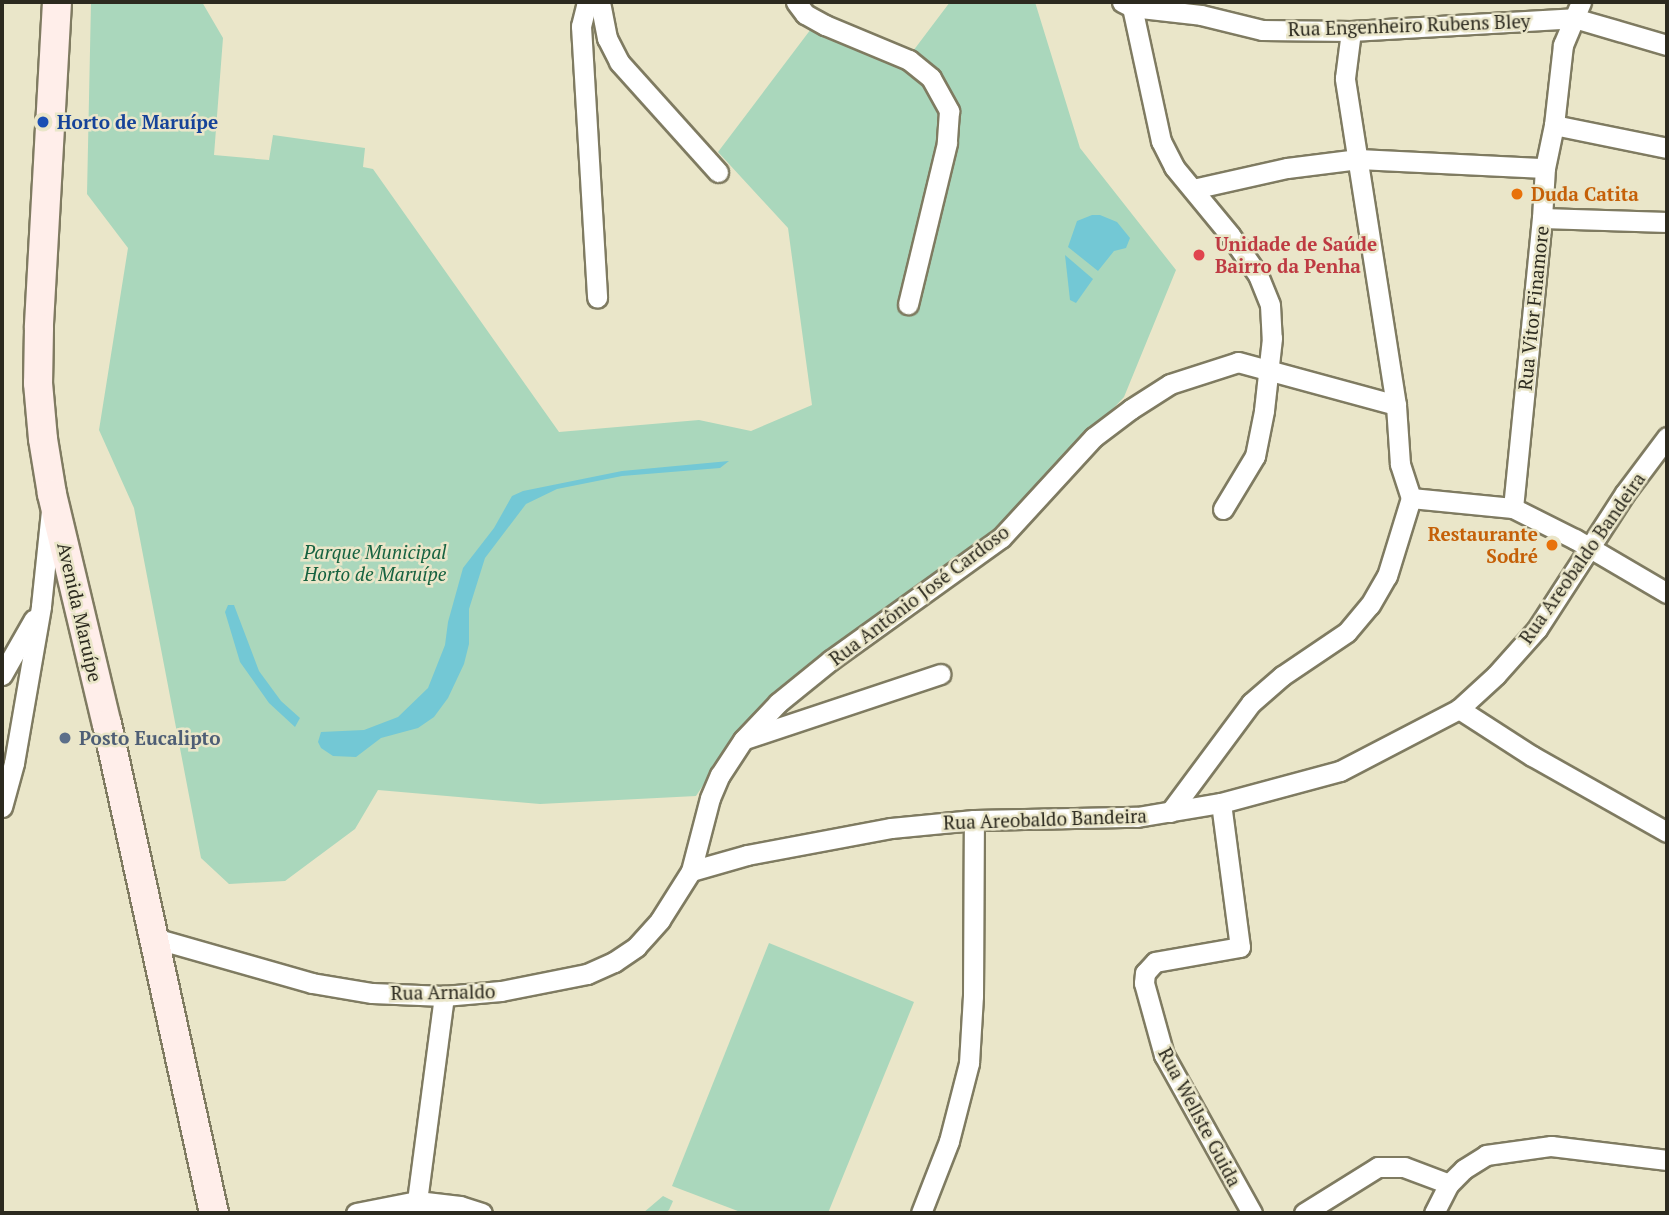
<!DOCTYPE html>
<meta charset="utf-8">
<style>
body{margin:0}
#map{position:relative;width:1669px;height:1215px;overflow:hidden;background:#eae6c9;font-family:"PT Serif",serif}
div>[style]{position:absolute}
.green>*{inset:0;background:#aad7bc}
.water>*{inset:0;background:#73c8d5}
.roads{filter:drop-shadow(2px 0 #7f7b61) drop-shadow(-2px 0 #7f7b61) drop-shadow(0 2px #7f7b61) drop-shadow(0 -2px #7f7b61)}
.minor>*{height:19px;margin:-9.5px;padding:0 9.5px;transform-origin:9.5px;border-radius:9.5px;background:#fff}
.secondary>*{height:28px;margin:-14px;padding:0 14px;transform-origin:14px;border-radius:14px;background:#ffeeea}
.dots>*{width:19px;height:19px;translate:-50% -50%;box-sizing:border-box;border:4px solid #eae6c9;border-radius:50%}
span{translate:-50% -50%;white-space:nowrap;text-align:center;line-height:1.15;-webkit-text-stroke:5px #eae6c9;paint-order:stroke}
.street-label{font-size:19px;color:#2c2a1f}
.transit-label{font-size:19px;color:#164399;font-weight:700}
.left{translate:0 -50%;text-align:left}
.food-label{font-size:19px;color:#c56008;font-weight:700}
.right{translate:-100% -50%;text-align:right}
.health-label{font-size:19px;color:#be3a42;font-weight:700}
.park-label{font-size:19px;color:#166240;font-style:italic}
.service-label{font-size:19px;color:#4e5e75;font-weight:700}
.frame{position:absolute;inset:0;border:4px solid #2c2a1f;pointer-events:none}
</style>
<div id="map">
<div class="green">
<i style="clip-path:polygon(91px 2px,202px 2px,223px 38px,214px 155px,269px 160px,273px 135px,365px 148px,363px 167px,373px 169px,559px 432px,699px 420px,751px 431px,812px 405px,788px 228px,718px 152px,814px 25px,904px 63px,950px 2px,1035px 2px,1080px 148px,1176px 270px,1124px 397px,1000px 529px,771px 700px,743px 725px,696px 796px,540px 804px,378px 790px,355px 829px,285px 881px,229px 884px,201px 858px,134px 508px,99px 430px,128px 248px,87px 194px)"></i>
<i style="clip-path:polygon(769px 943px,914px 1002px,828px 1213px,743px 1213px,672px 1186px)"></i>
<i style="clip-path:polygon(663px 1196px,673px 1201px,669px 1210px,665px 1213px,643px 1213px)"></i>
</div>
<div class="water">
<i style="clip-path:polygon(1092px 215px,1100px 215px,1117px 222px,1130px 238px,1126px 248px,1114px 251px,1098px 271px,1068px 247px,1077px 221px)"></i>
<i style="clip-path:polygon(1065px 255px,1093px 279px,1076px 303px,1070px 300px)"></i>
<i style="clip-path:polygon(729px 461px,720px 468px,622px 476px,557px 489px,526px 504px,485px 558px,469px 609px,469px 644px,464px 664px,448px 698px,434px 717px,418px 728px,381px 738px,356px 757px,333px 756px,321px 748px,318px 742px,321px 732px,364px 730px,398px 717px,428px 688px,445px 645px,448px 622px,463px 568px,494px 528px,512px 496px,523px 491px,622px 471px)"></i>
<i style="clip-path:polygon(228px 605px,234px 605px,259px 671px,281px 701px,300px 718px,295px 727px,269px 703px,240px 662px,225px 612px)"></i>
</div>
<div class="roads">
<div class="minor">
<i style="left:591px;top:2px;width:6px;rotate:141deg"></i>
<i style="left:586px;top:6px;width:21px;rotate:104deg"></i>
<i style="left:581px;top:26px;width:272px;rotate:86.6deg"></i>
<i style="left:600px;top:2px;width:37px;rotate:79deg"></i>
<i style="left:607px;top:38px;width:27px;rotate:63deg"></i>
<i style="left:619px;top:62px;width:148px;rotate:48deg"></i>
<i style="left:796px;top:2px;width:15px;rotate:53deg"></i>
<i style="left:805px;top:14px;width:23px;rotate:29deg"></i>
<i style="left:825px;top:25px;width:91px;rotate:22.6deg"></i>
<i style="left:909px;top:60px;width:28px;rotate:39deg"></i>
<i style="left:931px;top:78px;width:38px;rotate:61deg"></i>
<i style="left:949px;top:111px;width:32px;rotate:94deg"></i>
<i style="left:947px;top:143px;width:166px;rotate:103.6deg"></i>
<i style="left:1122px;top:2px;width:11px;rotate:27deg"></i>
<i style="left:1132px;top:7px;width:69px;rotate:6.6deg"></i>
<i style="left:1201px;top:15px;width:63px;rotate:13.8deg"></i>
<i style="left:1262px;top:30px;width:89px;rotate:0.6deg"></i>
<i style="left:1351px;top:31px;width:223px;rotate:-3.3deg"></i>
<i style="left:1574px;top:18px;width:97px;rotate:16.2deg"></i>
<i style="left:1132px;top:7px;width:137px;rotate:77.8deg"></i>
<i style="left:1161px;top:141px;width:29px;rotate:63deg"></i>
<i style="left:1174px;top:167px;width:88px;rotate:50.5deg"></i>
<i style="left:1230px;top:235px;width:49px;rotate:55deg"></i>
<i style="left:1258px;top:275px;width:32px;rotate:68deg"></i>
<i style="left:1270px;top:305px;width:33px;rotate:87deg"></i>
<i style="left:1272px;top:338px;width:73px;rotate:96.3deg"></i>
<i style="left:1264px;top:411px;width:46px;rotate:101.3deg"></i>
<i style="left:1255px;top:456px;width:62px;rotate:121.1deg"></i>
<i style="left:1554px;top:125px;width:115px;rotate:11.5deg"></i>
<i style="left:1193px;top:189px;width:96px;rotate:-12.6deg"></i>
<i style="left:1287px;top:168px;width:72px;rotate:-7.2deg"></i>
<i style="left:1358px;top:159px;width:187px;rotate:2.8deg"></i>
<i style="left:1542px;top:218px;width:125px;rotate:1.8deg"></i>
<i style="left:1411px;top:498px;width:102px;rotate:5.6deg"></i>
<i style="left:1513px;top:508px;width:69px;rotate:26.6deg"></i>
<i style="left:1575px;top:539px;width:107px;rotate:30.4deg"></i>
<i style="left:1513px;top:508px;width:291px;rotate:-84.3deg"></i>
<i style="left:1542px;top:218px;width:50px;rotate:-86.6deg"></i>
<i style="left:1545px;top:168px;width:44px;rotate:-78.2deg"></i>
<i style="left:1554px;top:125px;width:81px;rotate:-83.6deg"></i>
<i style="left:1563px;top:45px;width:47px;rotate:-67.3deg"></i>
<i style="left:2px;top:675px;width:64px;rotate:-60.3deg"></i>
<i style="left:1459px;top:709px;width:87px;rotate:32.8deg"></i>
<i style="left:1532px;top:756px;width:155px;rotate:29.4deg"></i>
<i style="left:745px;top:739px;width:206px;rotate:-18.4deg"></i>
<i style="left:1221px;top:803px;width:145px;rotate:82.5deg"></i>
<i style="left:1240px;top:947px;width:86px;rotate:170deg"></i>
<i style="left:1155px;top:962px;width:15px;rotate:132deg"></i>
<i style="left:1145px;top:973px;width:10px;rotate:96deg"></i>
<i style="left:1144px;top:983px;width:75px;rotate:74.5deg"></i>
<i style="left:1164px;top:1055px;width:181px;rotate:60.9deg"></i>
<i style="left:2px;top:807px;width:46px;rotate:-74.7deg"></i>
<i style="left:14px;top:763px;width:159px;rotate:-80.2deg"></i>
<i style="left:41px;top:606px;width:96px;rotate:-84deg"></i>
<i style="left:1170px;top:812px;width:136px;rotate:-53.4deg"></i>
<i style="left:1251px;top:703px;width:41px;rotate:-41.1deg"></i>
<i style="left:1282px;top:676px;width:78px;rotate:-34.1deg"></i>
<i style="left:1347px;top:632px;width:35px;rotate:-50deg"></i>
<i style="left:1370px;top:605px;width:34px;rotate:-60deg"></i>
<i style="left:1387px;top:576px;width:82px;rotate:-72.9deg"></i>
<i style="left:1411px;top:498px;width:36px;rotate:-108deg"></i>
<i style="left:1400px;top:464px;width:59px;rotate:-93.9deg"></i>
<i style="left:1396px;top:405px;width:331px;rotate:-98.9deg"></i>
<i style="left:1345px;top:78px;width:47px;rotate:-82.7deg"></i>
<i style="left:691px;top:871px;width:58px;rotate:-15.9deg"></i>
<i style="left:747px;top:855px;width:147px;rotate:-10.6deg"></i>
<i style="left:891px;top:828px;width:83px;rotate:-5.5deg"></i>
<i style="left:974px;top:820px;width:163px;rotate:-1.1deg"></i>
<i style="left:1137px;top:817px;width:85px;rotate:-9.5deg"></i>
<i style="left:1221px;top:803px;width:123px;rotate:-15.1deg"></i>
<i style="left:1340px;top:771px;width:134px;rotate:-27.5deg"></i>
<i style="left:1459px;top:709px;width:50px;rotate:-42.6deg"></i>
<i style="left:1496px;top:675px;width:62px;rotate:-48.3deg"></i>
<i style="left:1537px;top:629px;width:162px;rotate:-57.1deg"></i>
<i style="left:1625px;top:493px;width:70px;rotate:-53.1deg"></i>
<i style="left:154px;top:938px;width:164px;rotate:15.9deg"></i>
<i style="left:312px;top:983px;width:61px;rotate:9.5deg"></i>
<i style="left:372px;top:993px;width:72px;rotate:2.4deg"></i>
<i style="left:444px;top:996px;width:57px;rotate:-5deg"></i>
<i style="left:501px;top:991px;width:88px;rotate:-11.2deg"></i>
<i style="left:587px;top:974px;width:30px;rotate:-24deg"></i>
<i style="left:614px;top:962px;width:27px;rotate:-34deg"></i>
<i style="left:636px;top:947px;width:36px;rotate:-48deg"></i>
<i style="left:660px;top:920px;width:58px;rotate:-57.7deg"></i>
<i style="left:691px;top:871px;width:75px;rotate:-75.4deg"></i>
<i style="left:710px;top:798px;width:25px;rotate:-67deg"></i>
<i style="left:720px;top:775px;width:42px;rotate:-56.7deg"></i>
<i style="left:743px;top:740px;width:51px;rotate:-46.6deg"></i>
<i style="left:778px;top:703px;width:68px;rotate:-39.1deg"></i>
<i style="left:831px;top:660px;width:209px;rotate:-35.7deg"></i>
<i style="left:1001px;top:538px;width:137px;rotate:-47.4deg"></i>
<i style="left:1094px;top:437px;width:46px;rotate:-37.1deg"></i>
<i style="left:1131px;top:409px;width:46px;rotate:-32.7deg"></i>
<i style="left:1170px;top:384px;width:71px;rotate:-17.9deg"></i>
<i style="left:1238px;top:362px;width:164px;rotate:15.2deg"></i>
<i style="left:417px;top:1201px;width:207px;rotate:-82.5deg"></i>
<i style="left:356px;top:1213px;width:62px;rotate:-11.1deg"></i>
<i style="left:417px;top:1201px;width:43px;rotate:6.6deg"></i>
<i style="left:460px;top:1206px;width:23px;rotate:18deg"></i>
<i style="left:921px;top:1213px;width:77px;rotate:-68.7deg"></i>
<i style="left:949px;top:1141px;width:81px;rotate:-75.6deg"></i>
<i style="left:969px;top:1063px;width:67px;rotate:-86.6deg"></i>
<i style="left:973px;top:996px;width:176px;rotate:-89.7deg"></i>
<i style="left:1304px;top:1213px;width:87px;rotate:-31.9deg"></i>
<i style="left:1378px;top:1167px;width:26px"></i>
<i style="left:1404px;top:1167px;width:48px;rotate:20.7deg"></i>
<i style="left:1434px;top:1213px;width:33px;rotate:-63deg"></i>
<i style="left:1449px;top:1184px;width:21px;rotate:-45deg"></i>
<i style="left:1464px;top:1169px;width:26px;rotate:-32deg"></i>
<i style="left:1486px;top:1155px;width:66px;rotate:-7.9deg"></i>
<i style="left:1551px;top:1146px;width:117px;rotate:6.9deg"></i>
</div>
<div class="secondary">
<i style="left:57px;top:2px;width:326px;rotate:93.2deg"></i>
<i style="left:39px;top:328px;width:55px;rotate:91deg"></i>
<i style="left:38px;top:383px;width:56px;rotate:84.9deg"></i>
<i style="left:43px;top:439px;width:56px;rotate:80.7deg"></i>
<i style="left:52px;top:494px;width:236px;rotate:76.6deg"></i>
<i style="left:107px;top:724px;width:501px;rotate:77.66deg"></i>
</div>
</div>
<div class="dots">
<i style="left:43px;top:122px;background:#1a4fb4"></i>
<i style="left:1517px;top:194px;background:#e8710a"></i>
<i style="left:1199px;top:255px;background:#e0444e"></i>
<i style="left:1552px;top:545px;background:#e8710a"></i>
<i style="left:65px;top:738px;background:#5c6f8a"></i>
</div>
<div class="street-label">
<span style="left:1409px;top:25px;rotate:-2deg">Rua Engenheiro Rubens Bley</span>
<span style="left:1533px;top:308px;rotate:-84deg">Rua Vitor Finamore</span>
<span style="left:1582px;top:558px;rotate:-55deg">Rua Areobaldo Bandeira</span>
<span style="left:919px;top:595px;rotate:-37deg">Rua Antônio José Cardoso</span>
<span style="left:80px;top:612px;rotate:77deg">Avenida Maruípe</span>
<span style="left:1045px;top:819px;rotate:-2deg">Rua Areobaldo Bandeira</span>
<span style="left:443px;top:992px;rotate:-1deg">Rua Arnaldo</span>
<span style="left:1200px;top:1117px;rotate:62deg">Rua Wellste Guida</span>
</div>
<div class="transit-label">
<span class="left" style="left:57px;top:122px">Horto de Maruípe</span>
</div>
<div class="food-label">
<span class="left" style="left:1531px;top:194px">Duda Catita</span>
<span class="right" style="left:1538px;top:545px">Restaurante<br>Sodré</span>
</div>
<div class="health-label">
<span class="left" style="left:1215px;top:255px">Unidade de Saúde<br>Bairro da Penha</span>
</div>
<div class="park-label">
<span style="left:375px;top:563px">Parque Municipal<br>Horto de Maruípe</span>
</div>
<div class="service-label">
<span class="left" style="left:79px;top:738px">Posto Eucalipto</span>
</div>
<div class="frame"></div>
</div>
